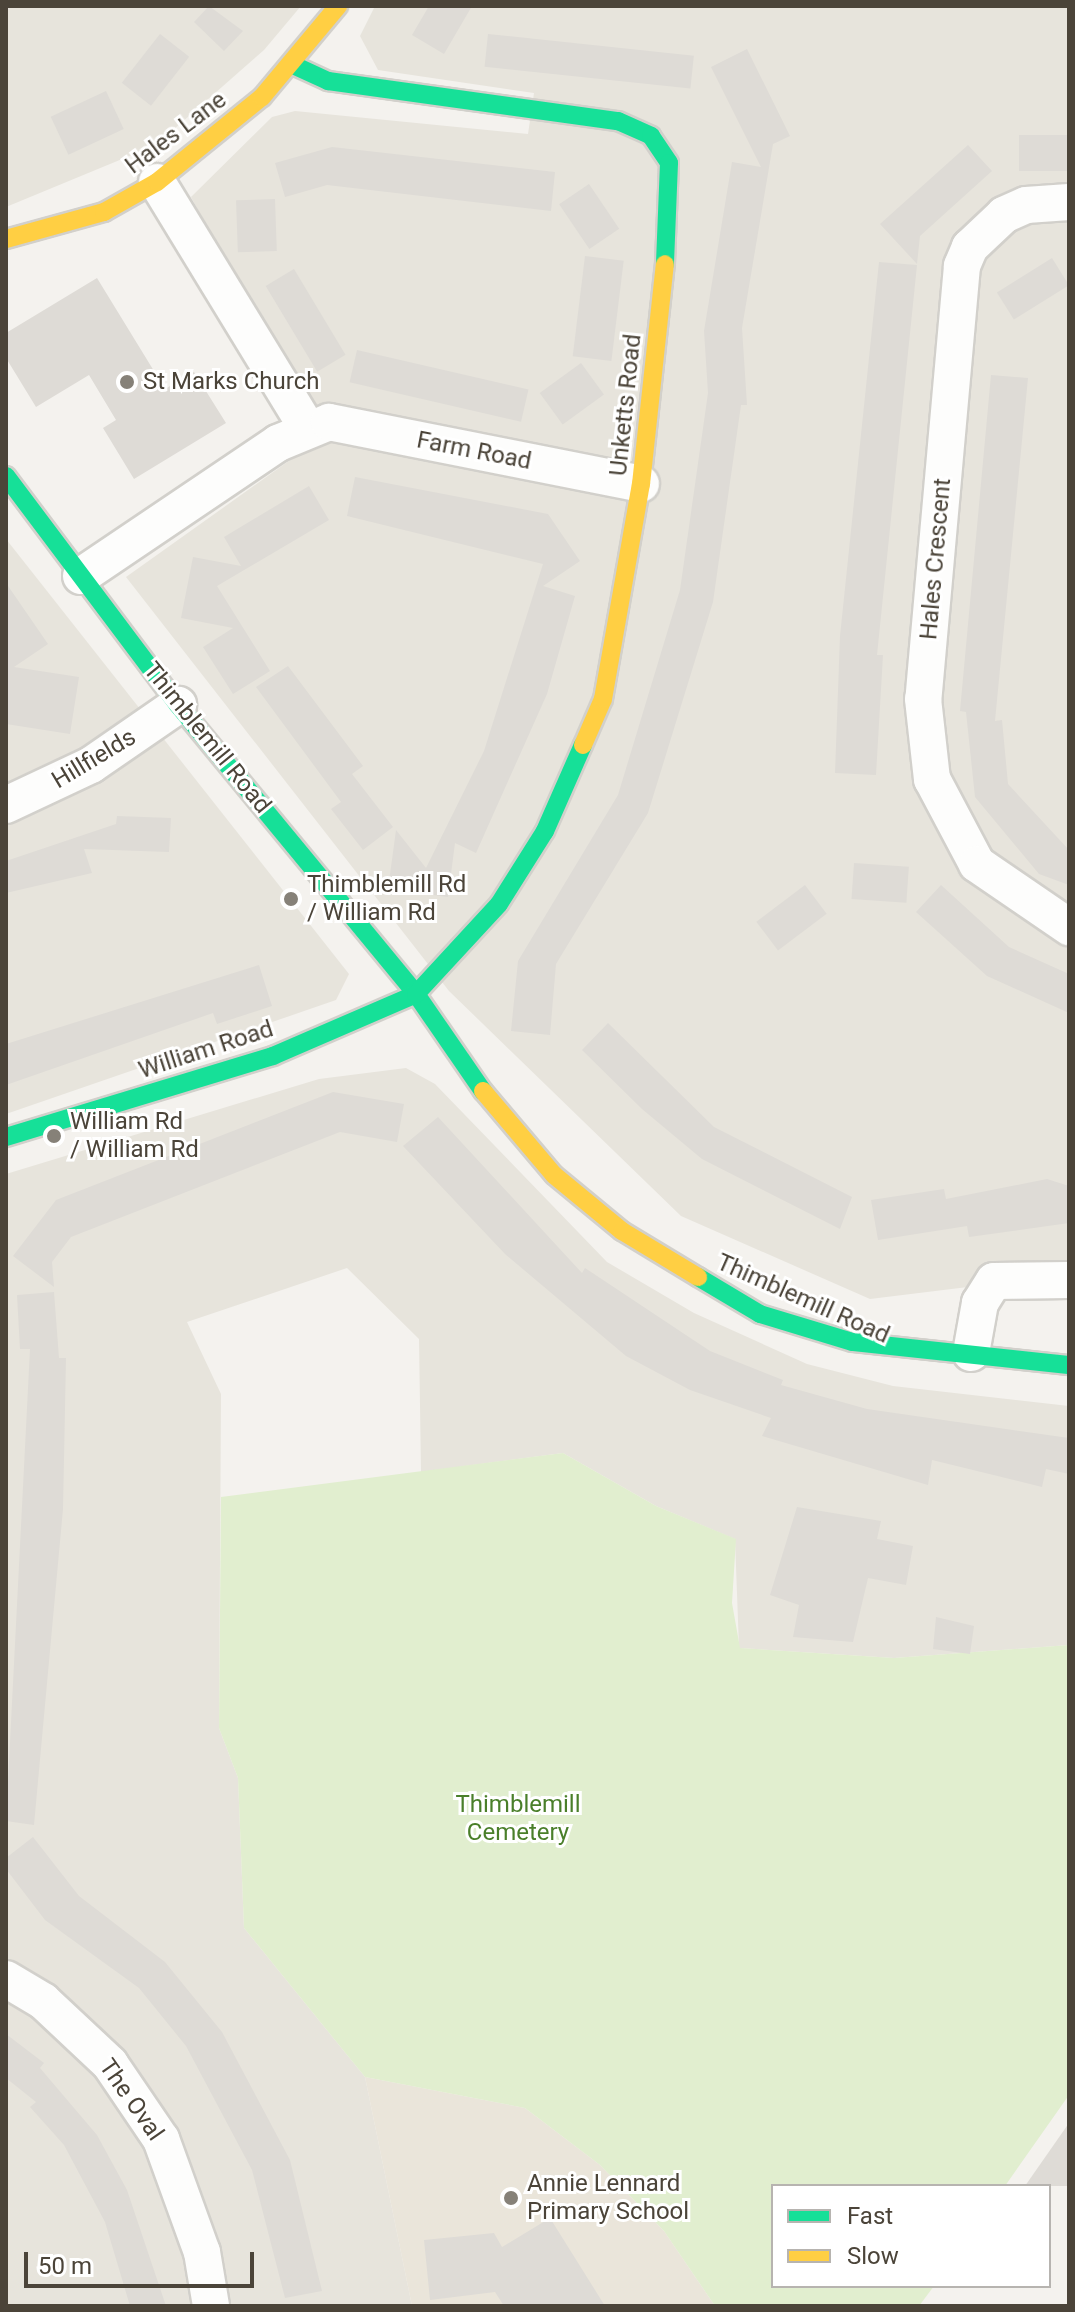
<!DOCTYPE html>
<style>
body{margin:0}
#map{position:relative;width:1075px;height:2312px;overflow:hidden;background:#f4f2ee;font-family:Roboto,sans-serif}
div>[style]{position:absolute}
.residential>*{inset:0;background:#e7e4dc}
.education>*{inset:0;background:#eae5da}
.green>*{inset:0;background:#e1eecf}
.building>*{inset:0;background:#dedbd6;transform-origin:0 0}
.roads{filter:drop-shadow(2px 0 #d2d0cb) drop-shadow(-2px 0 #d2d0cb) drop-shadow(0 2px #d2d0cb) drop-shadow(0 -2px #d2d0cb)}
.street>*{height:36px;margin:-18px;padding:0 18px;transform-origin:18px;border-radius:18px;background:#fdfdfc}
.fast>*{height:18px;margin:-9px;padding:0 9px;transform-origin:9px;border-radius:9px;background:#16e098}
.slow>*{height:18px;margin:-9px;padding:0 9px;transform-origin:9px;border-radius:9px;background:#ffcf43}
.dots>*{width:22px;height:22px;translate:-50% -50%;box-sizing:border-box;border:4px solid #fff;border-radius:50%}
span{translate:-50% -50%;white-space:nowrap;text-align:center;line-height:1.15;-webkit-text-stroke:6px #fff;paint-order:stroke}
.street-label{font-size:24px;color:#4b4439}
.poi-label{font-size:24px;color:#4b4439}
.left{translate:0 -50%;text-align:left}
.park-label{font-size:24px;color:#4a7f2a}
.frame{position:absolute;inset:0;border:8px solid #4b4439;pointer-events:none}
.legend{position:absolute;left:771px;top:2184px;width:280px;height:104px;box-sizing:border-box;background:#fff;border:2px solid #b7b4b0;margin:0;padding:10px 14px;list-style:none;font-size:24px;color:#4b4439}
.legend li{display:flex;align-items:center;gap:16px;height:40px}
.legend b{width:40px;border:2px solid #b7b4b0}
.scale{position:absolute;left:24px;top:2252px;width:230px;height:36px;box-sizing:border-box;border:4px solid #4b4439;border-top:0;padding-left:10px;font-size:24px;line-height:28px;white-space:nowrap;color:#4b4439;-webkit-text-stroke:6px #fff;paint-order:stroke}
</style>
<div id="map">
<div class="residential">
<i style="clip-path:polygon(6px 6px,301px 6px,264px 50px,156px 145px,6px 207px)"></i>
<i style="clip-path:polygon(375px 6px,1069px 6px,1069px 1289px,976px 1286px,870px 1299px,681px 1216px,449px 991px,126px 577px,321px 438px,191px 197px,272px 117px,295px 111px,528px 134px,534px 93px,378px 70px,360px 36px)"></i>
<i style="clip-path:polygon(6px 539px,349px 974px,336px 1000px,6px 1114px)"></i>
<i style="clip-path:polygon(406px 1068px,435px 1084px,607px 1262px,694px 1313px,807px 1364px,893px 1386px,1069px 1406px,1069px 1645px,894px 1658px,739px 1648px,735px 1539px,656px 1506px,563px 1453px,421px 1472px,419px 1339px,347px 1268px,187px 1322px,221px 1394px,219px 1728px,238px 1778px,244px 1928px,365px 2077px,412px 2306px,6px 2306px,6px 1174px,319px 1079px)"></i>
</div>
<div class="education">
<i style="clip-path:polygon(365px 2077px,525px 2108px,600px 2165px,664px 2231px,715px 2306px,412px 2306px)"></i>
</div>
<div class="green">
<i style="clip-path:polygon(563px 1453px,656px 1506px,736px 1539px,732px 1603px,740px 1648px,894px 1658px,1069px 1645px,1069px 2095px,1005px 2186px,773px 2186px,773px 2286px,934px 2286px,919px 2306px,715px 2306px,664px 2231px,600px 2165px,525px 2108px,365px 2077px,244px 1928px,238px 1778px,219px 1728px,221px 1497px)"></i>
</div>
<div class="building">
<i style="clip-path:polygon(209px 6px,243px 31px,224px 51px,194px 22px)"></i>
<i style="clip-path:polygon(429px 6px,472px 6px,444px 54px,412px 35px)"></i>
<i style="left:160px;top:34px;width:37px;height:62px;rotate:38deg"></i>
<i style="left:488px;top:34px;width:207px;height:33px;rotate:6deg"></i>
<i style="clip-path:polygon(747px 49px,790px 136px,773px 144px,742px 328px,747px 405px,741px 405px,713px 602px,648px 813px,556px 964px,550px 1035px,511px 1031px,518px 961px,618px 795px,680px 590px,708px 393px,704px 331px,732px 162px,761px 167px,711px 67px)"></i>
<i style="left:106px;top:91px;width:42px;height:61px;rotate:65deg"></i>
<i style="left:1019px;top:135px;width:50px;height:36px"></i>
<i style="clip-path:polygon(968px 145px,992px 171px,920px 236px,917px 264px,880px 224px)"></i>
<i style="clip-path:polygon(332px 147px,555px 172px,551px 211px,327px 185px,285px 197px,275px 163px)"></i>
<i style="left:589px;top:184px;width:54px;height:36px;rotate:56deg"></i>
<i style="left:275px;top:199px;width:52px;height:39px;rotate:88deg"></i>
<i style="left:585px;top:256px;width:39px;height:101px;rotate:7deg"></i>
<i style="left:1052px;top:258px;width:32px;height:65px;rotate:58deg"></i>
<i style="clip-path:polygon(879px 262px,917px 265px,877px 655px,883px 655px,876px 775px,835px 773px,840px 636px)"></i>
<i style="left:294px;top:269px;width:100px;height:33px;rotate:59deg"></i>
<i style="clip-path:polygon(97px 278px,165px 389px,194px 372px,226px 423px,134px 479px,103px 428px,116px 420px,89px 375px,36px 407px,6px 358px,6px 333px)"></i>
<i style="left:357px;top:350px;width:176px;height:33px;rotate:13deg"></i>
<i style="left:581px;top:363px;width:39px;height:51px;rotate:54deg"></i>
<i style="clip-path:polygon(991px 375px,1028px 378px,995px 721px,1002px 720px,1008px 784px,1069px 850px,1069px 885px,1039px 874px,975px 797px,966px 712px,960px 711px)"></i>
<i style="clip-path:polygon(355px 477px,548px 514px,580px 561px,543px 586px,575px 596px,547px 694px,476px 853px,455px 843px,448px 897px,388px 889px,396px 830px,426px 868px,484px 751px,543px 564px,347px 516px)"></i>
<i style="clip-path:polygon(309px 486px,329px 520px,217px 586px,270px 671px,233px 694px,203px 647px,233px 628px,181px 618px,193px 557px,241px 566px,224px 537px)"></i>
<i style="clip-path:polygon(6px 583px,48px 644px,14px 667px,79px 677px,70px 734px,6px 724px)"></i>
<i style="clip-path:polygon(288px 666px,363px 766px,352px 774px,393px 827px,363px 850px,331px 809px,341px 802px,256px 687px)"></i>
<i style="clip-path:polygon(117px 816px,171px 818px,169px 852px,84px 849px,92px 873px,6px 893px,6px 861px,116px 824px)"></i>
<i style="left:854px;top:863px;width:55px;height:36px;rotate:4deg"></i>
<i style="left:805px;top:885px;width:36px;height:61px;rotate:53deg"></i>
<i style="clip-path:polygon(941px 885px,1009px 947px,1069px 974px,1069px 1013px,987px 976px,916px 912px)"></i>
<i style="clip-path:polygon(259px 965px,272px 1006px,217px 1024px,213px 1013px,6px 1085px,6px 1044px)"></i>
<i style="clip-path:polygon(608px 1023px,714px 1127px,852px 1197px,840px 1229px,702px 1159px,642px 1109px,582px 1050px)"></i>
<i style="clip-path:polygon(333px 1092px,404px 1104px,397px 1142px,340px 1132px,71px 1237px,52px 1262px,54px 1287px,13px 1256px,56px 1200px)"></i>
<i style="clip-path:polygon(438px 1117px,582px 1273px,585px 1268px,710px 1351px,783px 1380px,781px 1385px,867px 1409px,1069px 1438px,1069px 1474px,1046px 1469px,1042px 1487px,932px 1460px,928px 1485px,762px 1436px,771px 1418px,690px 1390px,626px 1356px,505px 1254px,403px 1146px)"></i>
<i style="clip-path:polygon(1047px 1179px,1069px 1186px,1069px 1223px,969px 1237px,967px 1226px,878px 1240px,871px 1200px,944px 1189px,946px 1199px)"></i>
<i style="clip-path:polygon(54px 1292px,59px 1358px,66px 1358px,63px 1509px,34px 1825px,6px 1821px,30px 1349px,20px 1349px,17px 1295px)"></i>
<i style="clip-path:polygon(797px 1507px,881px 1521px,877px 1539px,913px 1546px,906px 1585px,868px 1578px,853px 1642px,793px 1637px,799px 1605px,770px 1595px)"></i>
<i style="clip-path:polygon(936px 1617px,974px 1626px,970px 1654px,933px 1649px)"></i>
<i style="clip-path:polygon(33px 1837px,79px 1896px,165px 1962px,222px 2032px,290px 2160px,322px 2291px,285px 2298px,252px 2170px,186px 2046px,139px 1988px,45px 1920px,6px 1869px,6px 1858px)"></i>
<i style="clip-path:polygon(6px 2034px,44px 2063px,40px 2068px,97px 2135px,127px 2190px,166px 2306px,130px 2306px,105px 2222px,64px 2145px,30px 2107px,36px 2102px,6px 2078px)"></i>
<i style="clip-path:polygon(1069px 2123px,1069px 2186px,1025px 2186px)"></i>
<i style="clip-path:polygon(550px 2218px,605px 2306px,504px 2306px,495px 2292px,430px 2300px,424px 2240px,494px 2233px,502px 2247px)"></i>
</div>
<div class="roads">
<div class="street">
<i style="left:157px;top:182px;width:288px;rotate:58.6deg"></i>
<i style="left:1069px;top:202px;width:43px;rotate:176deg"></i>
<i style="left:1026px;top:205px;width:24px;rotate:156deg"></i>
<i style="left:1004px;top:215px;width:47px;rotate:136.7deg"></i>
<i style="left:970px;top:247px;width:21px;rotate:113deg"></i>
<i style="left:962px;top:266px;width:435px;rotate:95.1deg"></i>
<i style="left:923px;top:699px;width:81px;rotate:83.6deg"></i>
<i style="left:932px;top:779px;width:96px;rotate:62.1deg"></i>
<i style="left:977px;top:864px;width:112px;rotate:34.4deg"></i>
<i style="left:81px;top:576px;width:238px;rotate:-34deg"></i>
<i style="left:278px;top:443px;width:55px;rotate:-22.4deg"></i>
<i style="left:329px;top:422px;width:318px;rotate:11.2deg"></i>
<i style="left:6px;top:805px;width:94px;rotate:-25.2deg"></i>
<i style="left:91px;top:765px;width:106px;rotate:-34.6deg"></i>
<i style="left:971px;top:1353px;width:51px;rotate:-79.8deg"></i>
<i style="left:980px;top:1303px;width:26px;rotate:-58deg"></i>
<i style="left:994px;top:1281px;width:75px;rotate:-0.8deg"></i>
<i style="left:6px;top:1979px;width:43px;rotate:30.7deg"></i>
<i style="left:43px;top:2001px;width:92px;rotate:43.2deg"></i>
<i style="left:110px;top:2064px;width:91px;rotate:55.8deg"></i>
<i style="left:161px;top:2139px;width:120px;rotate:70.1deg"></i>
<i style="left:202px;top:2252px;width:55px;rotate:80.5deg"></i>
</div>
<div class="fast">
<i style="left:291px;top:64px;width:41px;rotate:24.7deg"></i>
<i style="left:328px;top:81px;width:293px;rotate:7.9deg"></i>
<i style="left:618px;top:121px;width:36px;rotate:24deg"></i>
<i style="left:651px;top:136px;width:32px;rotate:56deg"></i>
<i style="left:669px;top:163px;width:101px;rotate:92.3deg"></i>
<i style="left:6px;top:476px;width:286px;rotate:53.1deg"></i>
<i style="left:178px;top:705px;width:374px;rotate:50.5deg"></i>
<i style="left:416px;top:994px;width:118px;rotate:55.4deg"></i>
<i style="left:6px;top:1137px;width:279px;rotate:-16.9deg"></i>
<i style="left:273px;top:1056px;width:156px;rotate:-23.4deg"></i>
<i style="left:416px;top:994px;width:122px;rotate:-47.3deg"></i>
<i style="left:499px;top:904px;width:86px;rotate:-57.8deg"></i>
<i style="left:545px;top:831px;width:94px;rotate:-66.2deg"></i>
<i style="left:698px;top:1277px;width:72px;rotate:30.8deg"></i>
<i style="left:760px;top:1314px;width:97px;rotate:16.8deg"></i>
<i style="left:853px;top:1342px;width:217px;rotate:6.1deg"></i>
</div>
<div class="slow">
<i style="left:6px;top:239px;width:102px;rotate:-15.4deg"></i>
<i style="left:104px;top:212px;width:61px;rotate:-29.5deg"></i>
<i style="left:157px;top:182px;width:135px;rotate:-39deg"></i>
<i style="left:262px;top:97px;width:119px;rotate:-50.1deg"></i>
<i style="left:583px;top:745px;width:50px;rotate:-66.5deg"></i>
<i style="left:603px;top:699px;width:218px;rotate:-80deg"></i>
<i style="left:641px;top:484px;width:221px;rotate:-83.8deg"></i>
<i style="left:483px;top:1091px;width:110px;rotate:49.8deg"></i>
<i style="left:554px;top:1175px;width:88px;rotate:39.5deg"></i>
<i style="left:622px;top:1231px;width:89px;rotate:31.2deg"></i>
</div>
</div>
<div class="dots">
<i style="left:127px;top:382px;background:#868178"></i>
<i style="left:291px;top:899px;background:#868178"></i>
<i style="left:54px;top:1136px;background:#868178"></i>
<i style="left:511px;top:2198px;background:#868178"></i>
</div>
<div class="street-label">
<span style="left:176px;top:133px;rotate:-37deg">Hales Lane</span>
<span style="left:626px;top:405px;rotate:-84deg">Unketts Road</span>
<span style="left:474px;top:451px;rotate:11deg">Farm Road</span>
<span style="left:936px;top:559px;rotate:-85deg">Hales Crescent</span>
<span style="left:207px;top:738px;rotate:51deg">Thimblemill Road</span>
<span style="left:94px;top:759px;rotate:-31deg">Hillfields</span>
<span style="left:206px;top:1050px;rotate:-18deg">William Road</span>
<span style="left:803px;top:1299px;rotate:24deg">Thimblemill Road</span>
<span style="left:131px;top:2100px;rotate:55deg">The Oval</span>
</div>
<div class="poi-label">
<span class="left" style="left:143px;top:382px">St Marks Church</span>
<span class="left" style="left:307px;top:899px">Thimblemill Rd<br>/ William Rd</span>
<span class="left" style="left:70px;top:1136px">William Rd<br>/ William Rd</span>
<span class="left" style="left:527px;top:2198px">Annie Lennard<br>Primary School</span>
</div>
<div class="park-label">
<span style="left:518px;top:1819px">Thimblemill<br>Cemetery</span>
</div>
<div class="frame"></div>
<ul class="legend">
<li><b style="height:10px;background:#16e098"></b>Fast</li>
<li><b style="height:10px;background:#ffcf43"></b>Slow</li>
</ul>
<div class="scale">50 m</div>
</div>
